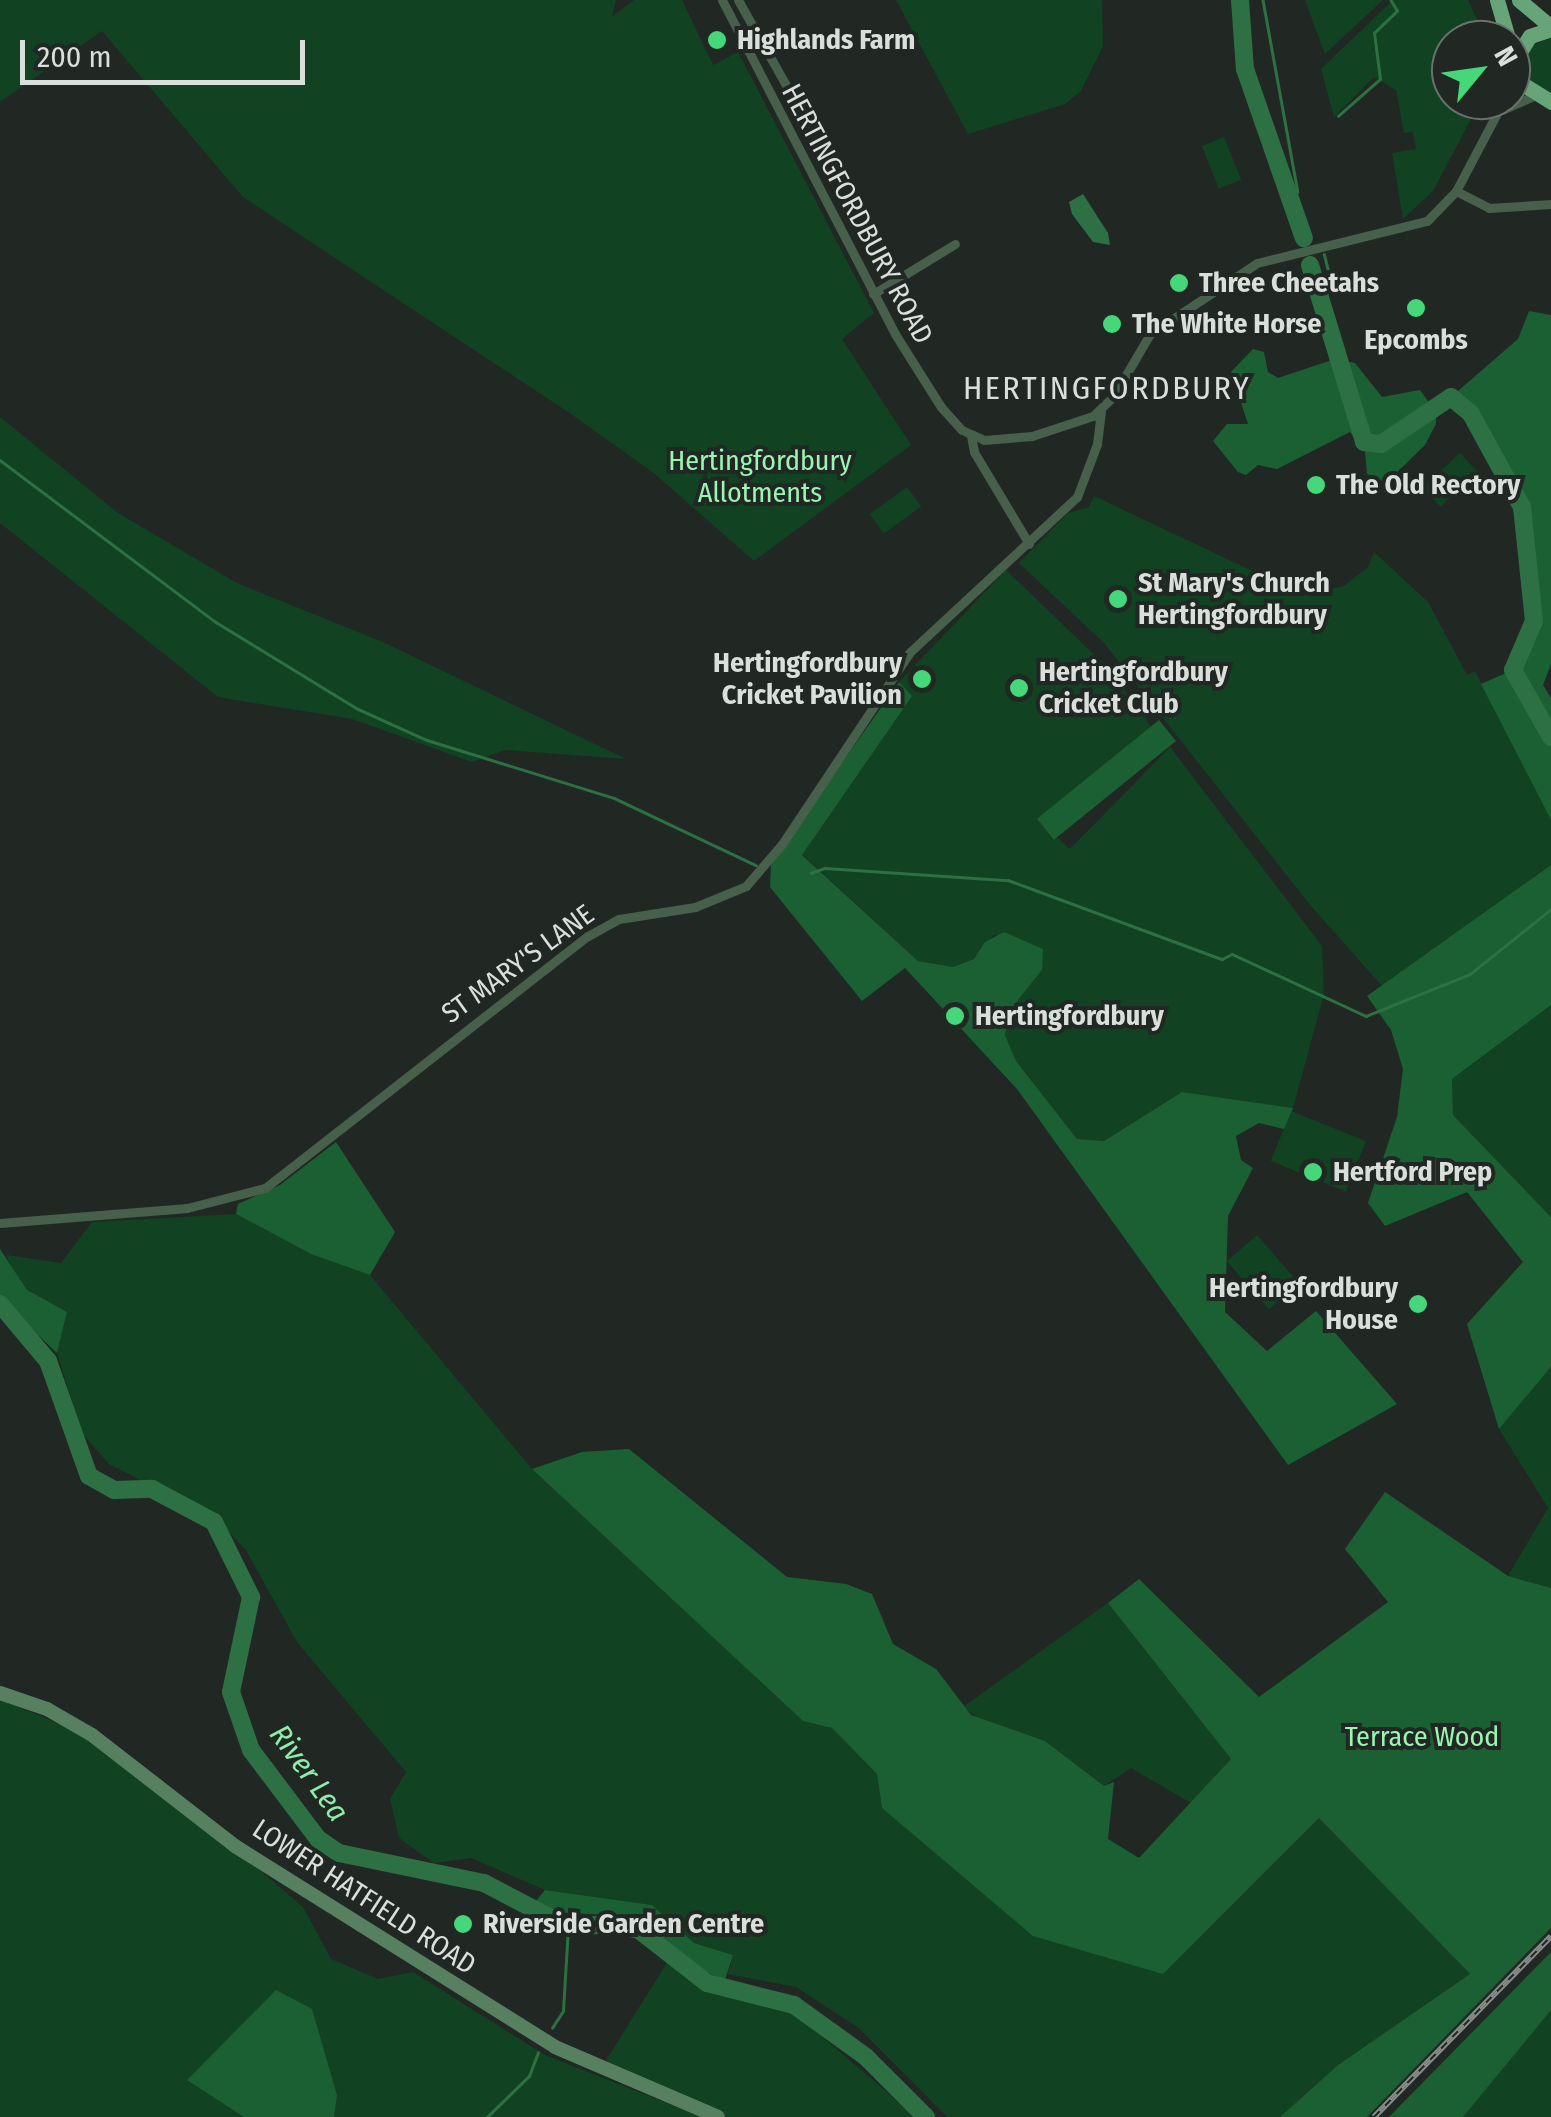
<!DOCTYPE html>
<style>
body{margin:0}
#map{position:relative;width:1551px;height:2117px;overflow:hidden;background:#212823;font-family:"Fira Sans Condensed",sans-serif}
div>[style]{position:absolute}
.green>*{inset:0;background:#114222;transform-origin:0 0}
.forest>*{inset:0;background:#1b6033;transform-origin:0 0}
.water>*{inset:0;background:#2d7043}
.stream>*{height:2.5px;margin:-1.25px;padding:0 1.25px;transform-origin:1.25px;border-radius:1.25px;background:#2d7043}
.river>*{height:18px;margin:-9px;padding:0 9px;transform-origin:9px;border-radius:9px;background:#2d7043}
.minor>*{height:9px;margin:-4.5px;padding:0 4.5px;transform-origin:4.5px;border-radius:4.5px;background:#46604b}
.secondary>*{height:14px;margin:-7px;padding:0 7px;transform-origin:7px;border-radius:7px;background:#568060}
.trunk>*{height:15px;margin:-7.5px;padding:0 7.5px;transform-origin:7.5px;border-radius:7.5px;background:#67a477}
.rail>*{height:6px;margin-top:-3px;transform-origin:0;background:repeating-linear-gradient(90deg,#212823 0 8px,#888e8a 0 16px);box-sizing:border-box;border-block:2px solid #888e8a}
.dots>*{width:28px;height:28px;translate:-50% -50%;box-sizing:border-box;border:5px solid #212823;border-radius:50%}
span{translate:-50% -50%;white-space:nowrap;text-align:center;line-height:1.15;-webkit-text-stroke:8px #212823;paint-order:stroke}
.poi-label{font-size:28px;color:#dbdfdc;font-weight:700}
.left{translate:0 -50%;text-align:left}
.right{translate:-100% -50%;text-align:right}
.street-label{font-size:28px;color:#dbdfdc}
.park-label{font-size:28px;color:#99f6b1}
.water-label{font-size:30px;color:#90eda9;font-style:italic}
.quarter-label{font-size:32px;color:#dbdfdc;letter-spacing:2.5px}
.north{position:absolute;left:1431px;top:20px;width:100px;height:100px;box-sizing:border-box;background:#212823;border:2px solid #6b716d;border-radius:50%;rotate:61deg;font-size:28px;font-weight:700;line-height:40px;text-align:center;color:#dbdfdc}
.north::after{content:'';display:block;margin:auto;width:35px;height:45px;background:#46d77a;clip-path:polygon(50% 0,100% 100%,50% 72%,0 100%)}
.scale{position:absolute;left:20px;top:40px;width:285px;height:45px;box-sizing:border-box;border:5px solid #dbdfdc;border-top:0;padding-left:12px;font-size:30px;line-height:35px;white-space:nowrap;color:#dbdfdc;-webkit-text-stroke:8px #212823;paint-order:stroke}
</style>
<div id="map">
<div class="green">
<i style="clip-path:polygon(0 0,616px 0,612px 17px,634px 0,682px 0,713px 65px,738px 52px,874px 313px,842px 339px,911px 445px,754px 561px,655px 474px,571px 414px,243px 197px,102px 31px,0 102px)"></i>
<i style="clip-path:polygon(896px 0,1102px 0,1103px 46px,1081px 91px,1065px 104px,968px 134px)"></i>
<i style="clip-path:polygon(1305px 0,1383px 0,1325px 54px)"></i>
<i style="clip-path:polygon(1393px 0,1468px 0,1487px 40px,1451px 40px,1451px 100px,1481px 100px,1433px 191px,1403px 219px,1392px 153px,1416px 149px,1413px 132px,1404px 133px,1396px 90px,1374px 77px,1334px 117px,1321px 69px)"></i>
<i style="clip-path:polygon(1551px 38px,1551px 94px,1531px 85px,1523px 69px,1531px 46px)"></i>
<i style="left:1224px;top:137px;width:46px;height:24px;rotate:68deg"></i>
<i style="clip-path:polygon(0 417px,118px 513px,237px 583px,385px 643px,626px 759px,505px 750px,472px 762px,352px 719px,218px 697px,0 523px)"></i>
<i style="left:1460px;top:453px;width:26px;height:51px;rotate:47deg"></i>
<i style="left:907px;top:487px;width:24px;height:46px;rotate:54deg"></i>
<i style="clip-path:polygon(1094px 496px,1303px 595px,1344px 586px,1368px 567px,1374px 552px,1428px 602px,1467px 675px,1475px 671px,1551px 820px,1551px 865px,1382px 986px,1311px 906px,1104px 643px,1019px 563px,1068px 513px,1089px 507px)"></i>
<i style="clip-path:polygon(1006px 570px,1111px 671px,1152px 728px,1049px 830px,1070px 849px,1170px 747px,1322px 946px,1324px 994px,1293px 1108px,1182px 1092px,1104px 1141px,1077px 1139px,1016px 1061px,1005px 1035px,1010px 1010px,1042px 970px,995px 934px,974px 959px,953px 967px,918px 961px,802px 854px,911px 696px,899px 682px)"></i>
<i style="clip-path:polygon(1551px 1005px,1551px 1217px,1453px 1115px,1452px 1079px)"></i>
<i style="left:1291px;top:1111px;width:81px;height:54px;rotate:22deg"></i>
<i style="clip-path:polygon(236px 1214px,311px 1254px,370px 1275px,532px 1469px,803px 1721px,832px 1728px,877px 1774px,882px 1808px,1163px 1973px,1319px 1818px,1470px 1974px,1338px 2065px,1280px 2117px,947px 2117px,859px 2028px,796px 1987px,728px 1974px,733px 1955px,694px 1943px,652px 1905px,545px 1890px,471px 1858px,434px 1863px,399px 1838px,390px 1799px,406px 1772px,297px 1642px,246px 1550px,214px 1517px,109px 1464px,82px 1433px,57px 1353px,67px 1312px,24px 1292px,6px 1255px,61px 1263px,92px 1222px)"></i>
<i style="left:1257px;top:1235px;width:64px;height:40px;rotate:49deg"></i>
<i style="clip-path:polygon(1551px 1367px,1551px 1588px,1508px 1576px,1548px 1508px,1499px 1429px)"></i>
<i style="clip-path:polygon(1108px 1603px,1231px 1759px,1191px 1803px,1131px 1768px,1104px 1786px,1045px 1741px,981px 1721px,963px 1707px)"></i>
<i style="clip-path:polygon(0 1699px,78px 1732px,250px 1862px,303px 1907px,331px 1959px,378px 1979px,413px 1972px,545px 2055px,702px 2117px,0 2117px)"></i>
<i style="clip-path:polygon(668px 1961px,708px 1991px,791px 2010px,916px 2117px,728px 2117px,605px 2062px)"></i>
<i style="clip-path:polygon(1551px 2010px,1551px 2117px,1463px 2117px,1538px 2022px)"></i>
</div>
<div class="forest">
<i style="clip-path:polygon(1529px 311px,1551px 315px,1551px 664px,1543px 685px,1551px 698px,1551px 820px,1481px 684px,1513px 670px,1534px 621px,1522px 507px,1471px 414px,1451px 397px,1518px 339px)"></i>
<i style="clip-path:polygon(1253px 349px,1264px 352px,1268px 372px,1278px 378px,1335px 359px,1355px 363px,1382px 397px,1420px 390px,1436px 412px,1436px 424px,1425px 445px,1386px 483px,1367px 474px,1365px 452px,1350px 432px,1277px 469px,1258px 465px,1246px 475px,1238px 472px,1213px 441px,1227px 424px,1248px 424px,1231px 372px)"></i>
<i style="clip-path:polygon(899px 682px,912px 696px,802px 855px,918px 961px,953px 967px,974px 959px,985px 942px,1004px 932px,1043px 949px,1042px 970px,1010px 1010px,1005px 1035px,1016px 1061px,1077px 1139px,1104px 1141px,1182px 1092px,1293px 1108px,1284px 1129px,1259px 1123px,1236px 1136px,1241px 1160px,1253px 1168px,1228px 1216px,1225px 1312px,1267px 1351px,1316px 1311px,1397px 1404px,1288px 1465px,1017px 1089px,905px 968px,862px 1001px,770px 887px,771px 864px)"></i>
<i style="left:1159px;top:720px;width:27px;height:157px;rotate:51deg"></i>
<i style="clip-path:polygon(1551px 865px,1551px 1005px,1452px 1079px,1453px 1115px,1551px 1217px,1551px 1367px,1499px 1429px,1467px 1324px,1523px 1262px,1467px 1192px,1385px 1226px,1368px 1203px,1397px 1117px,1403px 1069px,1391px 1030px,1367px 996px)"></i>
<i style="clip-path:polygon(336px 1142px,395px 1232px,370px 1275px,311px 1254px,236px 1214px,238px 1204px,280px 1185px)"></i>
<i style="clip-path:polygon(0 1249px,27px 1290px,67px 1312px,57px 1353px,0 1299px)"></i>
<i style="clip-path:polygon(629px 1449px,787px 1577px,846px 1584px,872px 1594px,893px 1644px,936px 1669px,971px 1715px,1045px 1741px,1104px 1786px,1114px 1782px,1108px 1839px,1139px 1858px,1231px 1759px,1108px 1603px,1139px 1579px,1259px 1697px,1388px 1602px,1345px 1549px,1385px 1492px,1508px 1576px,1551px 1588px,1551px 1928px,1367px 2117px,1280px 2117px,1338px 2065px,1470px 1974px,1319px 1818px,1163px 1974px,1033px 1936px,882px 1808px,877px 1774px,832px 1728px,803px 1721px,532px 1469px,582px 1452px)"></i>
<i style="clip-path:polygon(545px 1890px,652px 1905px,694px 1943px,733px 1955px,725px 1980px,695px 1967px,629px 1916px,551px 1912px,535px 1902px)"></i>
<i style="clip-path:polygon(1551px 1952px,1551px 2010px,1463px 2117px,1389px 2117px)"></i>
<i style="clip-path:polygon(276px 1990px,312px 2009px,337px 2095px,334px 2117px,244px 2117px,187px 2080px)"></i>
</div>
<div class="water">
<i style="clip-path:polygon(1083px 194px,1108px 233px,1110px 245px,1093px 242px,1072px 214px,1069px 202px)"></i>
</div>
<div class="stream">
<i style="left:1263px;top:0;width:195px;rotate:79.7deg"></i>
<i style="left:1338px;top:116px;width:56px;rotate:-41.4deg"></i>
<i style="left:1380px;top:79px;width:46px;rotate:-97.4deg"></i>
<i style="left:1374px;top:33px;width:32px;rotate:-44deg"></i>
<i style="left:1397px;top:11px;width:12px;rotate:-121deg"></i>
<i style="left:1323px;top:307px;width:29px;rotate:-76deg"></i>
<i style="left:1330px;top:279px;width:25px;rotate:-104deg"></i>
<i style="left:0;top:460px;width:270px;rotate:36.9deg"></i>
<i style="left:216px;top:622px;width:167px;rotate:31.5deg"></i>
<i style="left:358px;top:709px;width:76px;rotate:24.2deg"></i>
<i style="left:427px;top:740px;width:196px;rotate:17.2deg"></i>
<i style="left:614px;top:798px;width:157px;rotate:25.3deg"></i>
<i style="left:811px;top:873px;width:15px;rotate:-20deg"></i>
<i style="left:825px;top:868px;width:183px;rotate:3.8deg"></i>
<i style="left:1008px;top:880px;width:228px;rotate:20.3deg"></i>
<i style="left:1222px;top:959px;width:11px;rotate:-27deg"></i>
<i style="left:1232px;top:954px;width:148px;rotate:24.8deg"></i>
<i style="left:1366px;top:1016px;width:112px;rotate:-22deg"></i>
<i style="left:1470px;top:974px;width:104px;rotate:-38.7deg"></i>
<i style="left:552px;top:2028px;width:20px;rotate:-57deg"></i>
<i style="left:563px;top:2011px;width:84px;rotate:-86.6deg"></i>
<i style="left:487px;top:2117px;width:59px;rotate:-44.3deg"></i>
<i style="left:529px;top:2076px;width:25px;rotate:-69deg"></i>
</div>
<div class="river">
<i style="left:1240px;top:0;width:69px;rotate:85.9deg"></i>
<i style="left:1245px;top:69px;width:179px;rotate:70.8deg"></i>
<i style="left:1310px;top:265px;width:185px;rotate:73deg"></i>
<i style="left:1364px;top:442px;width:17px;rotate:7deg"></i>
<i style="left:1381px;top:444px;width:84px;rotate:-33.9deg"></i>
<i style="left:1451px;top:397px;width:26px;rotate:40deg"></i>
<i style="left:1471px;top:414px;width:106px;rotate:61.3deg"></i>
<i style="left:1522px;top:507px;width:115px;rotate:84deg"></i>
<i style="left:1534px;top:621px;width:53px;rotate:113.2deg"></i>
<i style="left:1513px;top:670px;width:77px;rotate:60.4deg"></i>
<i style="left:0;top:1304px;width:75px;rotate:49.9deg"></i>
<i style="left:48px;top:1361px;width:122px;rotate:70.4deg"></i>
<i style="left:89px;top:1476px;width:29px;rotate:29deg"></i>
<i style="left:114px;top:1490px;width:38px;rotate:-2deg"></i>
<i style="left:152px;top:1489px;width:70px;rotate:28deg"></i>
<i style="left:214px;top:1522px;width:84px;rotate:63.7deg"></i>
<i style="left:251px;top:1597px;width:97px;rotate:101.9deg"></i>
<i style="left:231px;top:1692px;width:61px;rotate:71deg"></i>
<i style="left:251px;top:1750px;width:111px;rotate:53deg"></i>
<i style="left:318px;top:1839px;width:25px;rotate:34deg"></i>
<i style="left:339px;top:1853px;width:148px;rotate:11.7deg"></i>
<i style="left:484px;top:1883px;width:95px;rotate:27.6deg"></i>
<i style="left:568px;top:1927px;width:43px;rotate:-4deg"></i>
<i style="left:611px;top:1924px;width:29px;rotate:12deg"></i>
<i style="left:639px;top:1930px;width:86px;rotate:37.9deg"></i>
<i style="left:707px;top:1983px;width:90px;rotate:14.2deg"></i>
<i style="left:794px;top:2005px;width:89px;rotate:35.8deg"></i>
<i style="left:866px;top:2057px;width:85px;rotate:45deg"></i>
</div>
<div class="minor">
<i style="left:722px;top:0;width:376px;rotate:62.6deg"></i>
<i style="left:895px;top:334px;width:86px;rotate:57.8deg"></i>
<i style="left:941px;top:407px;width:31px;rotate:48deg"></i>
<i style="left:962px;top:430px;width:24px;rotate:24deg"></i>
<i style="left:984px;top:440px;width:48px;rotate:-4.8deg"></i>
<i style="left:1032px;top:436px;width:64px;rotate:-18.2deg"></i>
<i style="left:1093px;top:416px;width:28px;rotate:-44deg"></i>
<i style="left:1113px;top:397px;width:73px;rotate:-59.6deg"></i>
<i style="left:1150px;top:334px;width:128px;rotate:-33.6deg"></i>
<i style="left:1257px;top:263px;width:175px;rotate:-13.9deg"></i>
<i style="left:1427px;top:221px;width:42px;rotate:-46deg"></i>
<i style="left:1456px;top:191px;width:103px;rotate:-62.2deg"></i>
<i style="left:738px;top:0;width:187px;rotate:60.6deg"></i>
<i style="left:1502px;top:110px;width:35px;rotate:-24deg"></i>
<i style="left:1456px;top:191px;width:37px;rotate:27deg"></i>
<i style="left:1489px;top:208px;width:62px;rotate:-3.7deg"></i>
<i style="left:873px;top:294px;width:96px;rotate:-31.4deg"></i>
<i style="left:971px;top:436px;width:16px;rotate:79deg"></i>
<i style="left:974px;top:452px;width:107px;rotate:59.1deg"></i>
<i style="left:0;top:1223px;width:188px;rotate:-4.6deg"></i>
<i style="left:187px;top:1208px;width:81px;rotate:-14.4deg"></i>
<i style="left:265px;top:1188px;width:410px;rotate:-38deg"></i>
<i style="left:588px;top:936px;width:35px;rotate:-29deg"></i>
<i style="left:619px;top:919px;width:77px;rotate:-9deg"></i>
<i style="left:695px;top:907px;width:55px;rotate:-22.4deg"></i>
<i style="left:746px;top:886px;width:55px;rotate:-49.4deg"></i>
<i style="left:782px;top:844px;width:231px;rotate:-56.3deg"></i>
<i style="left:910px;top:652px;width:228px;rotate:-42.9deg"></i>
<i style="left:1077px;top:497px;width:57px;rotate:-69.3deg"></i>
<i style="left:1097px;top:444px;width:34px;rotate:-83deg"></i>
</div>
<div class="secondary">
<i style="left:0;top:1693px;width:50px;rotate:18.8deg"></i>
<i style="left:47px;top:1709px;width:52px;rotate:30deg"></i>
<i style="left:92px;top:1735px;width:181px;rotate:37.8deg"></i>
<i style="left:235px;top:1846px;width:378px;rotate:32.1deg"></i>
<i style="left:555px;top:2047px;width:177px;rotate:23.2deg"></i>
</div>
<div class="trunk">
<i style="left:1497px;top:0;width:86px;rotate:73.9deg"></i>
<i style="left:1521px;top:83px;width:36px;rotate:32deg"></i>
<i style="left:1519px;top:0;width:42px;rotate:40.2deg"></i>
<i style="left:1516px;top:58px;width:26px;rotate:-58deg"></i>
<i style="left:1530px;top:36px;width:22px;rotate:-18deg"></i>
</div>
<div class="rail">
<i style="left:1374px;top:2117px;width:253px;rotate:-45.6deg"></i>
</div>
<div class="dots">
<i style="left:717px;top:40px;background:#46d77a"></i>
<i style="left:1179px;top:283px;background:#46d77a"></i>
<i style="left:1416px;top:308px;background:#46d77a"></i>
<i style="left:1112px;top:324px;background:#46d77a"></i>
<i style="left:1316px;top:485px;background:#46d77a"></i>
<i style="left:1118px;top:599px;background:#46d77a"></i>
<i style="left:922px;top:679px;background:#46d77a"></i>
<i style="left:1019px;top:688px;background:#46d77a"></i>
<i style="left:955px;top:1016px;background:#46d77a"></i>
<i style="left:1313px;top:1172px;background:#46d77a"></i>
<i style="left:1418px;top:1304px;background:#46d77a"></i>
<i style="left:463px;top:1924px;background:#46d77a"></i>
</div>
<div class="poi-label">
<span class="left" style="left:737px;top:40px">Highlands Farm</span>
<span class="left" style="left:1199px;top:283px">Three Cheetahs</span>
<span class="left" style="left:1132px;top:324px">The White Horse</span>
<span style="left:1416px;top:340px">Epcombs</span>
<span class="left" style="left:1336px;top:485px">The Old Rectory</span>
<span class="left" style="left:1138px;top:599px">St Mary's Church<br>Hertingfordbury</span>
<span class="right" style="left:902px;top:679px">Hertingfordbury<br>Cricket Pavilion</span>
<span class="left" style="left:1039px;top:688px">Hertingfordbury<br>Cricket Club</span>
<span class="left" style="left:975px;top:1016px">Hertingfordbury</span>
<span class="left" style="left:1333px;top:1172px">Hertford Prep</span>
<span class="right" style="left:1398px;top:1304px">Hertingfordbury<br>House</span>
<span class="left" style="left:483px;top:1924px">Riverside Garden Centre</span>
</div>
<div class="street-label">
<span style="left:857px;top:214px;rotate:62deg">HERTINGFORDBURY ROAD</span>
<span style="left:518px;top:964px;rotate:-36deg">ST MARY'S LANE</span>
<span style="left:364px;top:1897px;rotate:33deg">LOWER HATFIELD ROAD</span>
</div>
<div class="park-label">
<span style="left:760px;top:477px">Hertingfordbury<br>Allotments</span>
<span style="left:1422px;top:1737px">Terrace Wood</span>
</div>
<div class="water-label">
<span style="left:309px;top:1773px;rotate:54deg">River Lea</span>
</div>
<div class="quarter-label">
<span style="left:1107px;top:388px">HERTINGFORDBURY</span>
</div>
<div class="north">N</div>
<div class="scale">200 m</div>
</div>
